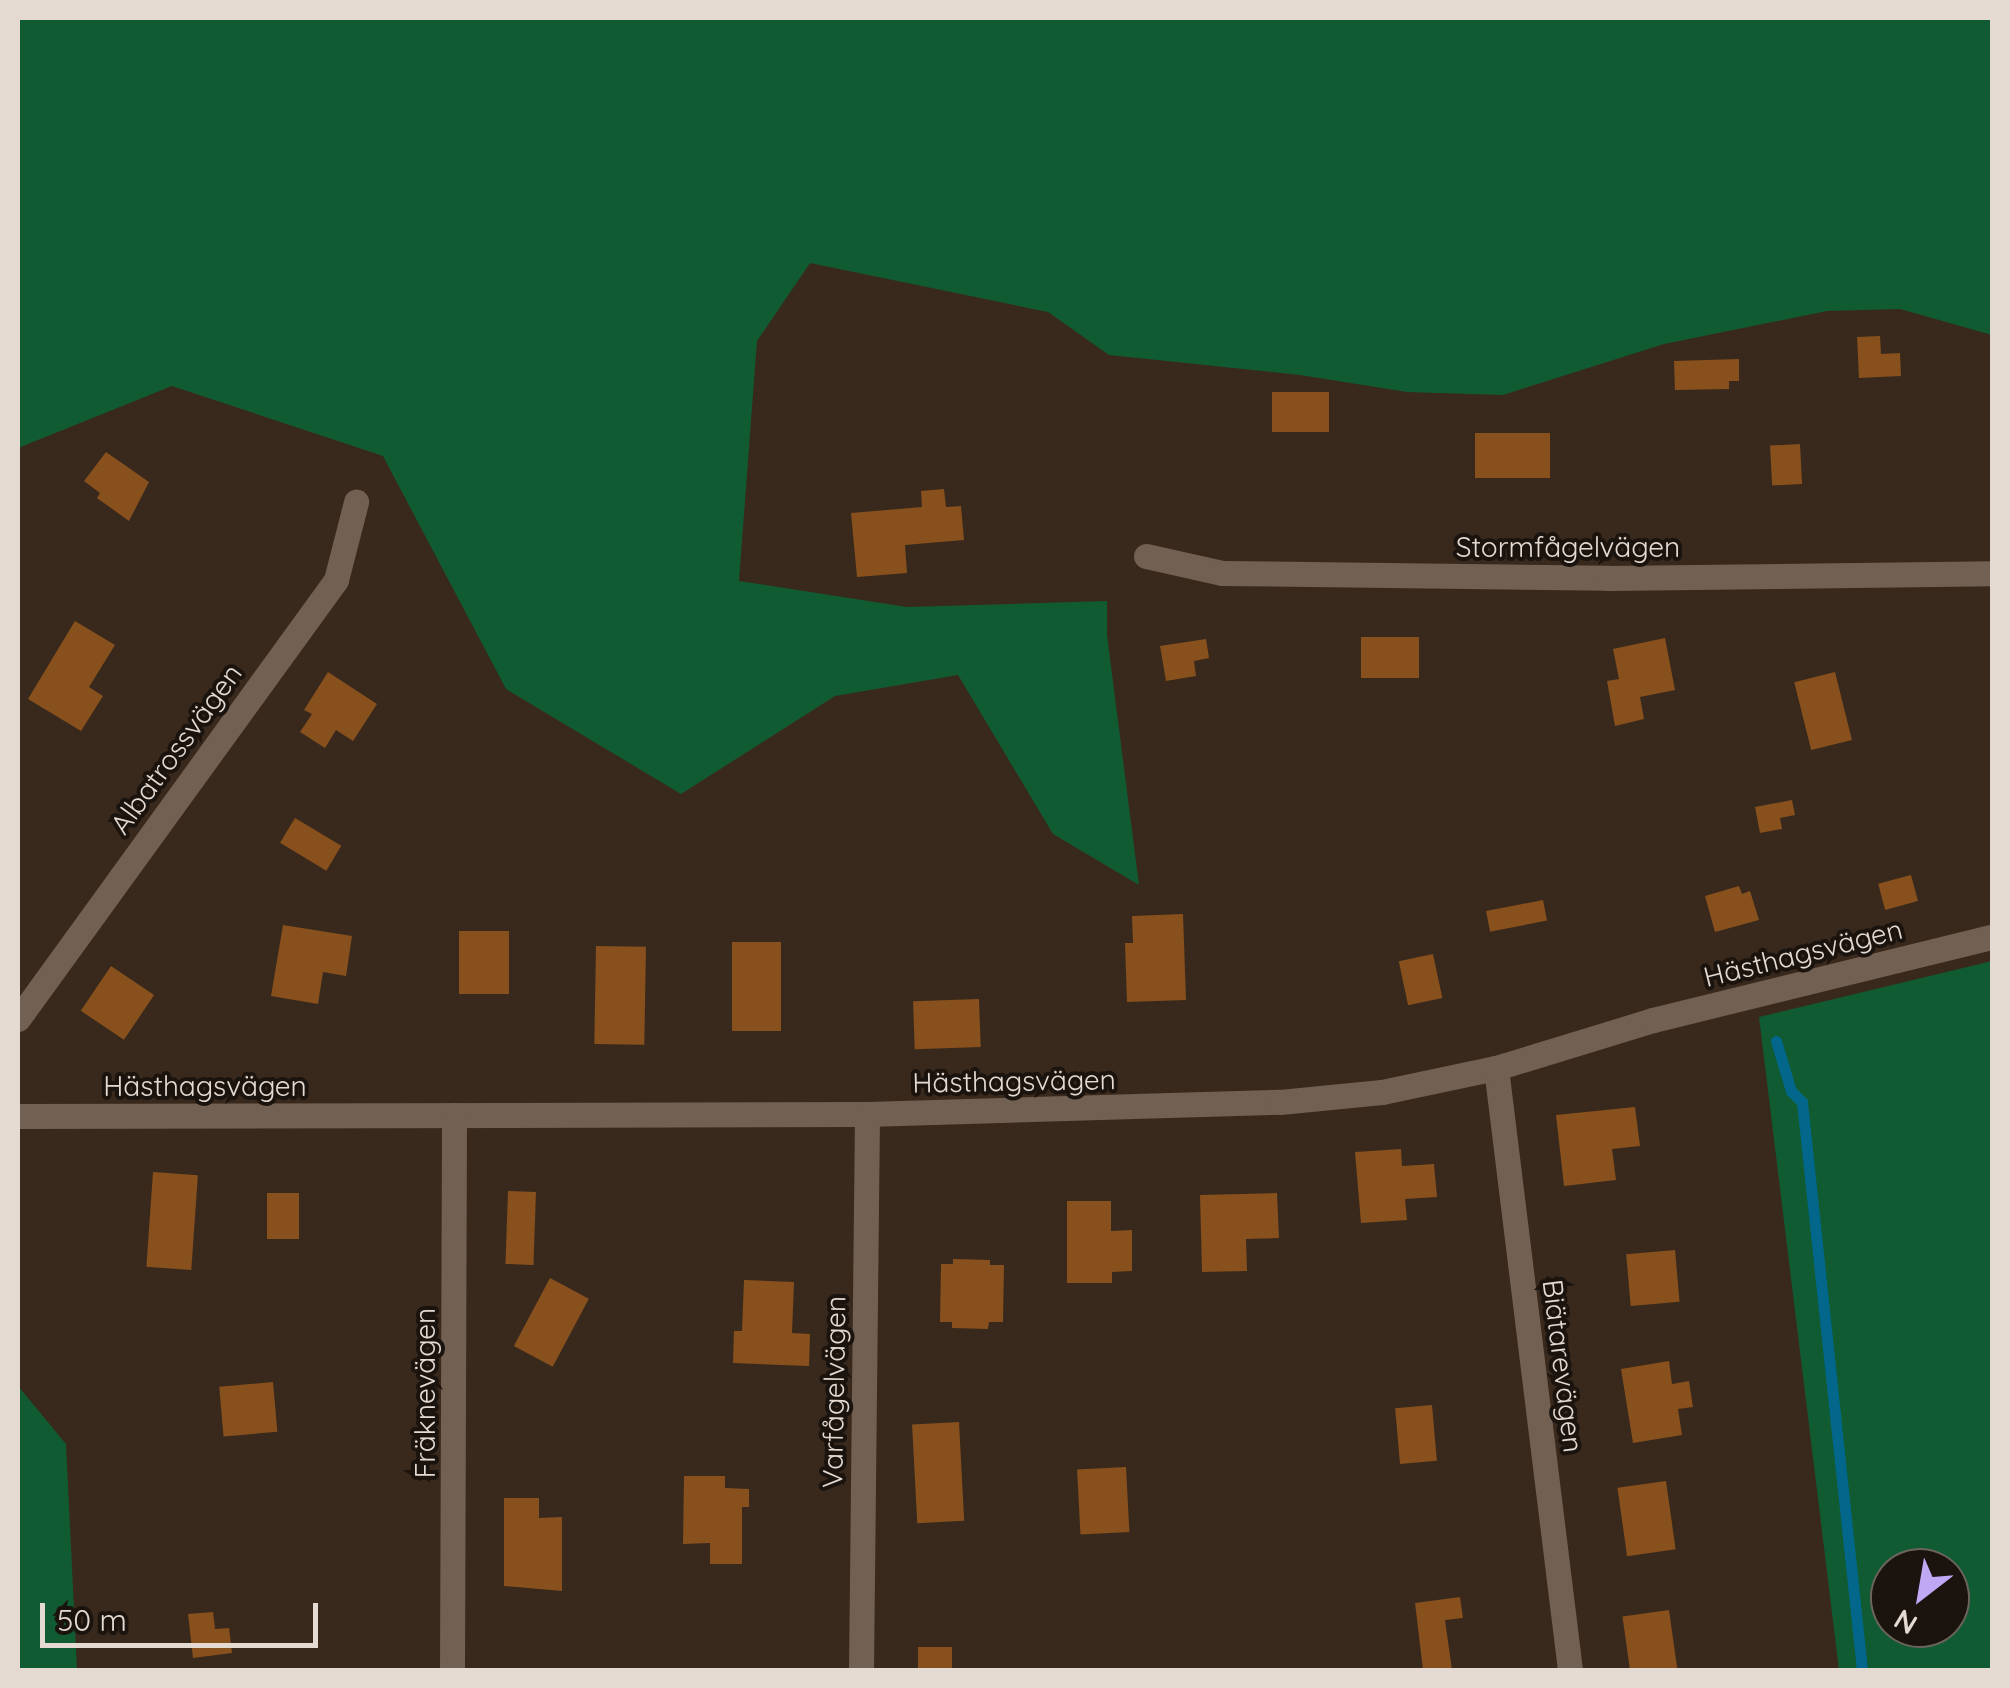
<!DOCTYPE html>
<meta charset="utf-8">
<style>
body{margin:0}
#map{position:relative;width:2010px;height:1688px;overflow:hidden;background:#39291c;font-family:Quicksand,sans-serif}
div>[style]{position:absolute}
.green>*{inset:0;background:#115b32}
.stream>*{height:11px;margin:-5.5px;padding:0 5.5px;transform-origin:5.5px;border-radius:5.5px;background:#03668b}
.building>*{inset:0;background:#87501d;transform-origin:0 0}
.minor>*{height:25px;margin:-12.5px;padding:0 12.5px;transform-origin:12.5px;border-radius:12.5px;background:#726052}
span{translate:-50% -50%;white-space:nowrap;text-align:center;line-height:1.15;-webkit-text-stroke:8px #1a130e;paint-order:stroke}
.street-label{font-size:28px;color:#e4dad2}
.frame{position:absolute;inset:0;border:20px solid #e4dad2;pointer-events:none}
.north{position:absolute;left:1870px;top:1548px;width:100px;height:100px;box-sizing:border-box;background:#1a130e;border:2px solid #6b635c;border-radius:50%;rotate:211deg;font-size:28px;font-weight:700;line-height:40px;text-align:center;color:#e4dad2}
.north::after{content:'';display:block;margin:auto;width:35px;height:45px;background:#c0a8f4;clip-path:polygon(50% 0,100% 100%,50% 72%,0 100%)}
.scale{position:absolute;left:40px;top:1603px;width:278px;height:45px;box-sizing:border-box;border:5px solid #e4dad2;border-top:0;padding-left:12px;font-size:30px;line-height:35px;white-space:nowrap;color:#e4dad2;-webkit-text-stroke:8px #1a130e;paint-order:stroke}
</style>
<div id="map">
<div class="green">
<i style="clip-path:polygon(18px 18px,1992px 18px,1992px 335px,1900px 309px,1827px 311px,1664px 344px,1503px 395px,1407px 392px,1300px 375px,1109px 355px,1048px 312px,810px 263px,757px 341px,739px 581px,907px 607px,1107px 601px,1107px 635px,1139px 885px,1053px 834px,958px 675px,835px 696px,681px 794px,506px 689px,383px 456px,172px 386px,18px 448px)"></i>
<i style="clip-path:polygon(evenodd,1992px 961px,1992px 1670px,1839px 1670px,1759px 1017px,1992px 961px,1890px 1568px,1950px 1568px,1950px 1628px,1890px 1628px,1890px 1568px)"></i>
<i style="clip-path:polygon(18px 1386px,66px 1444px,77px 1670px,18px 1670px)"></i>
</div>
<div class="stream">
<i style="left:1776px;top:1041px;width:52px;rotate:73.3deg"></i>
<i style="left:1791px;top:1091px;width:16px;rotate:45deg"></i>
<i style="left:1802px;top:1102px;width:571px;rotate:83.97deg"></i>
</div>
<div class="building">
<i style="clip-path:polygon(1880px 336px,1881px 354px,1900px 353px,1901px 376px,1859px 378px,1857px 337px)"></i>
<i style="clip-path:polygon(1739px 359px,1739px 381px,1729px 381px,1729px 389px,1675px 390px,1674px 361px)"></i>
<i style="left:1272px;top:392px;width:57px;height:40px"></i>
<i style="left:1475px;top:433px;width:75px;height:45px"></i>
<i style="left:1800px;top:444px;width:40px;height:30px;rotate:87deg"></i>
<i style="clip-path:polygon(106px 452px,149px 482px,129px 521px,97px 498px,100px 493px,84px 481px)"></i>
<i style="clip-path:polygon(944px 489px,946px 507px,961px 506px,964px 540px,905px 545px,907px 573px,857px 577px,851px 513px,922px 507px,921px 491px)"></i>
<i style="clip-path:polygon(75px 621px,115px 645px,89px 687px,103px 696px,81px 731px,28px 699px)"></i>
<i style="left:1419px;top:637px;width:41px;height:58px;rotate:90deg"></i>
<i style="clip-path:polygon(1665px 638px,1675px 690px,1640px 697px,1644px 719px,1615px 726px,1607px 681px,1619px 679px,1613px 649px)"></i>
<i style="clip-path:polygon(1206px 639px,1209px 658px,1194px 661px,1196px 676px,1166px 681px,1160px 646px)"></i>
<i style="clip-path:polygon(328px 672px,377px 704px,353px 741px,336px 730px,325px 748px,300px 732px,312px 714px,304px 710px)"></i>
<i style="left:1835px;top:672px;width:70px;height:42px;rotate:76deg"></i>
<i style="clip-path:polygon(1792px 800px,1795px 815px,1780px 818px,1782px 829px,1760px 833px,1755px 807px)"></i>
<i style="left:295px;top:818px;width:54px;height:29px;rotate:31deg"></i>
<i style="left:1911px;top:875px;width:27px;height:34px;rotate:75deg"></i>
<i style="clip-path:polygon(1739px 886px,1742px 894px,1750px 891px,1759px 920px,1715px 932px,1705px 896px)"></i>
<i style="left:1543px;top:900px;width:21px;height:58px;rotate:79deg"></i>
<i style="clip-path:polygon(1183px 914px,1186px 1000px,1127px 1002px,1125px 943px,1133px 943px,1132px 916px)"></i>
<i style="clip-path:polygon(283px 925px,352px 936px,346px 976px,323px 972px,318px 1004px,271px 996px)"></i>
<i style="left:459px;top:931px;width:50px;height:63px"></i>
<i style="left:732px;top:942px;width:49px;height:89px"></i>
<i style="left:596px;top:946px;width:50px;height:98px;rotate:1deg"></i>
<i style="left:1433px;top:954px;width:45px;height:35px;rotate:78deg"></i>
<i style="left:111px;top:966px;width:52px;height:54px;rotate:34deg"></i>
<i style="left:979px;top:999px;width:48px;height:66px;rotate:88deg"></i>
<i style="clip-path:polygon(1635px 1107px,1640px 1146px,1612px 1149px,1616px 1180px,1564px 1186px,1556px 1115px)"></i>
<i style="clip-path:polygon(1401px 1149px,1402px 1166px,1434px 1164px,1437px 1197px,1405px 1199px,1407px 1220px,1361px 1223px,1355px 1152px)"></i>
<i style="left:153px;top:1172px;width:45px;height:95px;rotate:4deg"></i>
<i style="left:508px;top:1191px;width:28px;height:73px;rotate:2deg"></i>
<i style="left:267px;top:1193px;width:32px;height:46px"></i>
<i style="clip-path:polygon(1277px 1193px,1279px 1238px,1246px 1239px,1247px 1271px,1202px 1272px,1200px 1195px)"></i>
<i style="clip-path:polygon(1067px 1201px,1111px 1201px,1111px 1231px,1132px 1230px,1132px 1271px,1112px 1272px,1112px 1283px,1067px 1283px)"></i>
<i style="left:1675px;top:1250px;width:52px;height:49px;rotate:85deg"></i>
<i style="clip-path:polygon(953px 1259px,990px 1260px,990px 1265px,1004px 1265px,1003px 1322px,989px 1322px,988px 1329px,952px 1328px,952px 1322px,940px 1322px,941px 1264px,953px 1264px)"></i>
<i style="left:550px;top:1278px;width:44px;height:77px;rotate:28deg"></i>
<i style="clip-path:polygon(744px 1280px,794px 1282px,792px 1333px,810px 1334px,809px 1366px,733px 1363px,734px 1331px,742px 1331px)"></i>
<i style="clip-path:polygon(1669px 1361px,1672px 1384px,1689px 1381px,1693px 1407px,1678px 1409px,1682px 1435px,1633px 1443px,1621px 1369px)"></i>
<i style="left:273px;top:1382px;width:50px;height:54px;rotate:85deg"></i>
<i style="left:1432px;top:1405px;width:56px;height:37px;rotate:85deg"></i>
<i style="left:959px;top:1422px;width:99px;height:47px;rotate:87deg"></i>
<i style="left:1126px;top:1467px;width:65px;height:49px;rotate:87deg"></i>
<i style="clip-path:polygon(684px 1476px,725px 1476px,725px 1488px,749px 1489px,749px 1507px,742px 1507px,742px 1564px,710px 1564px,710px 1543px,683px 1544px)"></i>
<i style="left:1666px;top:1481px;width:69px;height:49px;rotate:82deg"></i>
<i style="clip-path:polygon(504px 1498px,539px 1498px,539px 1518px,562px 1517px,562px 1591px,504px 1586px)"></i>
<i style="clip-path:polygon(1460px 1597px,1463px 1618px,1445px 1620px,1452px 1670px,1423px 1670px,1415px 1603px)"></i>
<i style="left:1669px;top:1610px;width:61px;height:47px;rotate:82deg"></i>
<i style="clip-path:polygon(213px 1612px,215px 1629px,229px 1628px,232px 1653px,193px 1658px,188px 1614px)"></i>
<i style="left:918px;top:1647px;width:34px;height:23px"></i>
</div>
<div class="minor">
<i style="left:1146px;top:556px;width:78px;rotate:12.6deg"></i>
<i style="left:1222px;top:573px;width:386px;rotate:0.7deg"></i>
<i style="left:1608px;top:578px;width:384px;rotate:-0.7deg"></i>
<i style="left:18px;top:1019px;width:542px;rotate:-54.08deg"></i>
<i style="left:336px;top:580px;width:81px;rotate:-75.6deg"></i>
<i style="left:1496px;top:1068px;width:607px;rotate:82.99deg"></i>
<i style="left:18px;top:1116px;width:849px;rotate:-0.13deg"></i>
<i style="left:867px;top:1114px;width:413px;rotate:-1.7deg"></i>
<i style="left:1280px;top:1102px;width:102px;rotate:-5.6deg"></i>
<i style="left:1382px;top:1092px;width:116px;rotate:-11.9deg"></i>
<i style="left:1496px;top:1068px;width:164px;rotate:-17deg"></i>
<i style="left:1653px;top:1020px;width:349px;rotate:-13.8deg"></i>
<i style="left:452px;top:1670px;width:555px;rotate:-89.79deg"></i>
<i style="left:861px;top:1670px;width:556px;rotate:-89.38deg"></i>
</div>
<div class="street-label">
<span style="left:1568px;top:547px">Stormfågelvägen</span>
<span style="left:176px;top:749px;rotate:-54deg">Albatrossvägen</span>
<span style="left:1803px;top:953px;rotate:-14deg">Hästhagsvägen</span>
<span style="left:1014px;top:1081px;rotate:-1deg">Hästhagsvägen</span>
<span style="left:205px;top:1086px">Hästhagsvägen</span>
<span style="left:1563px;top:1366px;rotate:83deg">Biätarevägen</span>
<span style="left:834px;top:1392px;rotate:-89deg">Varfågelvägen</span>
<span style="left:425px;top:1393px;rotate:-90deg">Fräknevägen</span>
</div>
<div class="frame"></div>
<div class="north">N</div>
<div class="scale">50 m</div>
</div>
